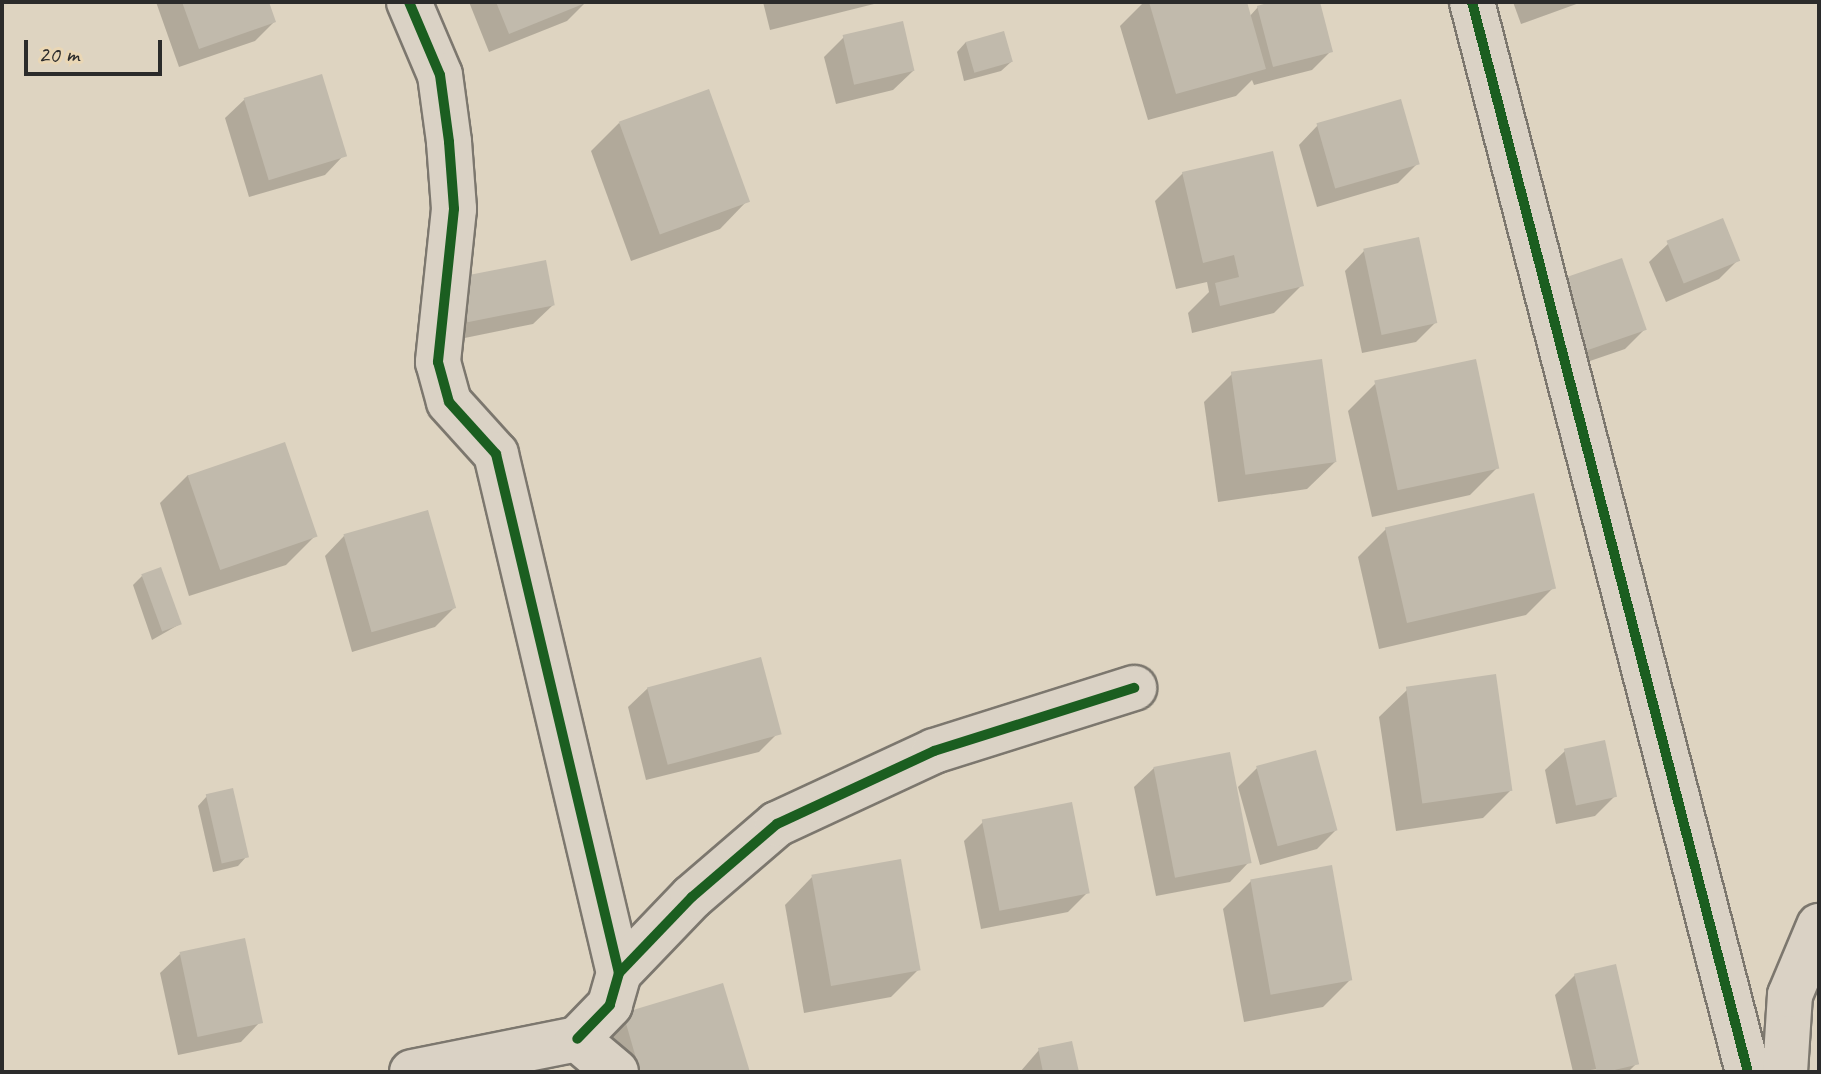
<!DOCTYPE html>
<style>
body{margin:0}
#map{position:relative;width:1821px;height:1074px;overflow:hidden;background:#ded4c1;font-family:Caveat,sans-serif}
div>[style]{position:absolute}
.shadow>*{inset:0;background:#0003}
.building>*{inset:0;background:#c1baac;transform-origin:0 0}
.roads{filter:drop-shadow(2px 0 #7c776e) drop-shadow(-2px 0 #7c776e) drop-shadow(0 2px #7c776e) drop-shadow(0 -2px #7c776e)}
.minor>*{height:44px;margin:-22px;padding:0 22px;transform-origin:22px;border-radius:22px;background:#dad2c5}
.cycleway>*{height:10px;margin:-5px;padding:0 5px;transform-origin:5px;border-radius:5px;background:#1b5e20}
span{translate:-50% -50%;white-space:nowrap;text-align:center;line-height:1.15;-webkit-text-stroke:8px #ead7b5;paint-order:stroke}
.frame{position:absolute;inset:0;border:4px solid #2b2b2b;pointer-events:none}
.scale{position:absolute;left:24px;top:40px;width:138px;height:36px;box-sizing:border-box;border:4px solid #2b2b2b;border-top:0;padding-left:10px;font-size:24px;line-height:28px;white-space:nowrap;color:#2b2b2b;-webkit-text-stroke:6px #ead7b5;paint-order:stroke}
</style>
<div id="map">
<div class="shadow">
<i style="clip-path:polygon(156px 2px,267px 2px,274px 22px,255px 41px,179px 67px)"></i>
<i style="clip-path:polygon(469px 2px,586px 2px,567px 21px,489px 52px)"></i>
<i style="clip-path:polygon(763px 2px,882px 2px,770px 30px)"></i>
<i style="clip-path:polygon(1144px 2px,1245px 2px,1249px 17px,1258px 7px,1279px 2px,1318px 2px,1331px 51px,1312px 70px,1254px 85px,1252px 80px,1236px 96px,1148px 120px,1120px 26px)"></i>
<i style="clip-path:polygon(1513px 2px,1582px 2px,1521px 24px)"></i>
<i style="clip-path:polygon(844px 37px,913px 71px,893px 90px,836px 104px,824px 57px)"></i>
<i style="clip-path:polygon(966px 42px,1011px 62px,1001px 71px,964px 81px,957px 52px)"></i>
<i style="clip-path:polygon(245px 99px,344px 155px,325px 175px,249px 197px,225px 118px)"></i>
<i style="clip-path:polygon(619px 123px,747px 201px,720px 229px,631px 261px,591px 151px)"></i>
<i style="clip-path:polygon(1318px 125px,1417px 164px,1398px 183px,1317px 207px,1299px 145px)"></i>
<i style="clip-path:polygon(1183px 173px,1302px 285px,1274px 313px,1192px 333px,1188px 313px,1209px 292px,1207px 282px,1176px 289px,1155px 201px)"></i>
<i style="clip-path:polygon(1669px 243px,1738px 260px,1719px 279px,1666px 302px,1649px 262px)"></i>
<i style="clip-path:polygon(1364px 251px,1435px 323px,1416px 342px,1362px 353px,1345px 271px)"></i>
<i style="clip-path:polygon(441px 300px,553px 305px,533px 324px,450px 341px)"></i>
<i style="clip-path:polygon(1532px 302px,1644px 330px,1625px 349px,1555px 373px)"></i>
<i style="clip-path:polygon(1232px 374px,1335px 462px,1307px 489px,1218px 502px,1204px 402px)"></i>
<i style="clip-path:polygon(1376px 383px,1498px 467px,1470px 495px,1372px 517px,1348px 411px)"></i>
<i style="clip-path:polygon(188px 475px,314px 537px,286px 565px,189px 596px,160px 503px)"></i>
<i style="clip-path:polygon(1386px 529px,1554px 587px,1526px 615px,1379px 649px,1358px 557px)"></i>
<i style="clip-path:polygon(344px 536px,454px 608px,435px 627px,352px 652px,325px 556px)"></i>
<i style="clip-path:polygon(142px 576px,180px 624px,152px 640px,133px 585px)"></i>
<i style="clip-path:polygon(648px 688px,778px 733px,759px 752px,646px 780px,628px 707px)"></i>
<i style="clip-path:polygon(1407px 690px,1511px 790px,1483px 818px,1396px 831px,1379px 717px)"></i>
<i style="clip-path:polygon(1565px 751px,1614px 797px,1595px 816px,1556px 824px,1545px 770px)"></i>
<i style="clip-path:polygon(1154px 768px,1249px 862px,1230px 882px,1156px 896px,1134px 787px)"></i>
<i style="clip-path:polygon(1257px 768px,1336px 830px,1317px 849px,1260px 865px,1238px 787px)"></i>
<i style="clip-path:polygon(207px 796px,247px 856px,238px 866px,213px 872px,198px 806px)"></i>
<i style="clip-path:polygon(983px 822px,1088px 892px,1068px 912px,981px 929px,964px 841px)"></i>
<i style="clip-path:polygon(812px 877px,919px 969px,891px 997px,804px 1013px,785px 905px)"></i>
<i style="clip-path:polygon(1251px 881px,1351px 979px,1323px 1007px,1244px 1022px,1223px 909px)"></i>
<i style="clip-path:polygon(180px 954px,260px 1022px,241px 1042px,178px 1055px,160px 973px)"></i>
<i style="clip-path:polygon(1575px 975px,1637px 1063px,1628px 1072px,1613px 1072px,1617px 1067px,1573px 1072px,1555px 995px)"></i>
<i style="clip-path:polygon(624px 1015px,748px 1072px,605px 1072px,596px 1043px)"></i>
<i style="clip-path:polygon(1039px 1050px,1077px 1072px,1020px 1072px)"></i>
</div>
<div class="building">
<i style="clip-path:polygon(182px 2px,269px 2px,276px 22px,199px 49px)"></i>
<i style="clip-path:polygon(496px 2px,588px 2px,509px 34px)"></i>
<i style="clip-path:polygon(1149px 2px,1247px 2px,1266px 69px,1176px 94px)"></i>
<i style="clip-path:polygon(1271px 2px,1320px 2px,1333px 52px,1273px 67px,1257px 6px)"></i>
<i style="left:903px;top:21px;width:51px;height:62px;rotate:77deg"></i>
<i style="left:1004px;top:31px;width:32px;height:40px;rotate:74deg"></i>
<i style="left:322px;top:74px;width:86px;height:82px;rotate:73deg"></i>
<i style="left:709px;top:89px;width:120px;height:96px;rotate:70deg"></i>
<i style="left:1401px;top:99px;width:68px;height:88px;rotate:74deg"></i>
<i style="clip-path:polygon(1273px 151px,1304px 286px,1220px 306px,1215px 283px,1239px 277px,1234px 255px,1203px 263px,1182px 172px)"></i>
<i style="left:1723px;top:218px;width:46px;height:61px;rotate:68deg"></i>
<i style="left:1419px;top:237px;width:88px;height:57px;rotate:78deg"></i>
<i style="left:1622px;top:258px;width:76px;height:76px;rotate:71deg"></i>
<i style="left:546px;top:260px;width:46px;height:89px;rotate:79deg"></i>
<i style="left:1322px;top:359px;width:104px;height:92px;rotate:82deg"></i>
<i style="left:1476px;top:359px;width:112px;height:104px;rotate:78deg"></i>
<i style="left:285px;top:442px;width:100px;height:103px;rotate:71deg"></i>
<i style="left:1534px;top:493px;width:98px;height:153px;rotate:77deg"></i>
<i style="left:428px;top:510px;width:102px;height:88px;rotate:74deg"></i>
<i style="left:161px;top:567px;width:61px;height:21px;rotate:70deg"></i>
<i style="left:761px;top:657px;width:80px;height:118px;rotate:75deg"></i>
<i style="left:1496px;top:674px;width:118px;height:91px;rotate:82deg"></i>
<i style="left:1605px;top:740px;width:58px;height:42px;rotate:78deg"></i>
<i style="left:1316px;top:750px;width:83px;height:62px;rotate:75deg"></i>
<i style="left:1230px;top:752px;width:113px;height:78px;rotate:79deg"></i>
<i style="left:233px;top:788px;width:71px;height:28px;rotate:77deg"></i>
<i style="left:1072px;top:802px;width:93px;height:92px;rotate:79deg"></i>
<i style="left:901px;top:859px;width:113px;height:91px;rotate:80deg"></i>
<i style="left:1332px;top:865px;width:117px;height:83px;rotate:80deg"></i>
<i style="left:245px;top:938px;width:87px;height:67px;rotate:78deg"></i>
<i style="left:1616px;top:964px;width:103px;height:43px;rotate:77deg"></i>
<i style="clip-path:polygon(723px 983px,750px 1072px,640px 1072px,623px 1013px)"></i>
<i style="clip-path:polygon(1072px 1041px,1079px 1072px,1043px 1072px,1038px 1048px)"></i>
</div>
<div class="roads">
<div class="minor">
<i style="left:409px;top:2px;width:79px;rotate:67deg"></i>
<i style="left:440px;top:75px;width:68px;rotate:82.3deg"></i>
<i style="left:449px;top:142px;width:67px;rotate:85.7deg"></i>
<i style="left:454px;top:209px;width:154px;rotate:96deg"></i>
<i style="left:438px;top:362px;width:41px;rotate:74.6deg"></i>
<i style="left:449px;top:402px;width:70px;rotate:47.9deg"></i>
<i style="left:496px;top:454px;width:533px;rotate:76.67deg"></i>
<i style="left:619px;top:973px;width:33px;rotate:106deg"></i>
<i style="left:610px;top:1005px;width:47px;rotate:134.1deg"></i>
<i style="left:1472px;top:2px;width:1105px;rotate:75.54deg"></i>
<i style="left:619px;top:973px;width:105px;rotate:-46.2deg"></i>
<i style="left:692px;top:897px;width:112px;rotate:-40.7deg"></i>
<i style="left:777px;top:824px;width:173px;rotate:-24.9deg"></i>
<i style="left:934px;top:751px;width:210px;rotate:-17.5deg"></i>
<i style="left:412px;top:1072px;width:168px;rotate:-11.3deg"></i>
<i style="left:577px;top:1039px;width:51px;rotate:40.2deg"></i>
<i style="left:1785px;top:1072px;width:77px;rotate:-86.3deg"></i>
<i style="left:1790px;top:995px;width:75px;rotate:-67.2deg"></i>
</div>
</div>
<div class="cycleway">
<i style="left:409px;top:2px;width:79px;rotate:67deg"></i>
<i style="left:440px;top:75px;width:68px;rotate:82.3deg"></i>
<i style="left:449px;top:142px;width:67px;rotate:85.7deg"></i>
<i style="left:454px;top:209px;width:154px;rotate:96deg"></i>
<i style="left:438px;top:362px;width:41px;rotate:74.6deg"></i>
<i style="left:449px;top:402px;width:70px;rotate:47.9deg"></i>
<i style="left:496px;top:454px;width:533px;rotate:76.67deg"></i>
<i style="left:619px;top:973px;width:33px;rotate:106deg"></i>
<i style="left:610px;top:1005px;width:47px;rotate:134.1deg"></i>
<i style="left:1472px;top:2px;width:1105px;rotate:75.54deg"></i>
<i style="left:619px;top:973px;width:105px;rotate:-46.2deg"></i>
<i style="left:692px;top:897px;width:112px;rotate:-40.7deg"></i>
<i style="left:777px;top:824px;width:173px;rotate:-24.9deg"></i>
<i style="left:934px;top:751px;width:210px;rotate:-17.5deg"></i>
</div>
<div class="frame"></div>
<div class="scale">20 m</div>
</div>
